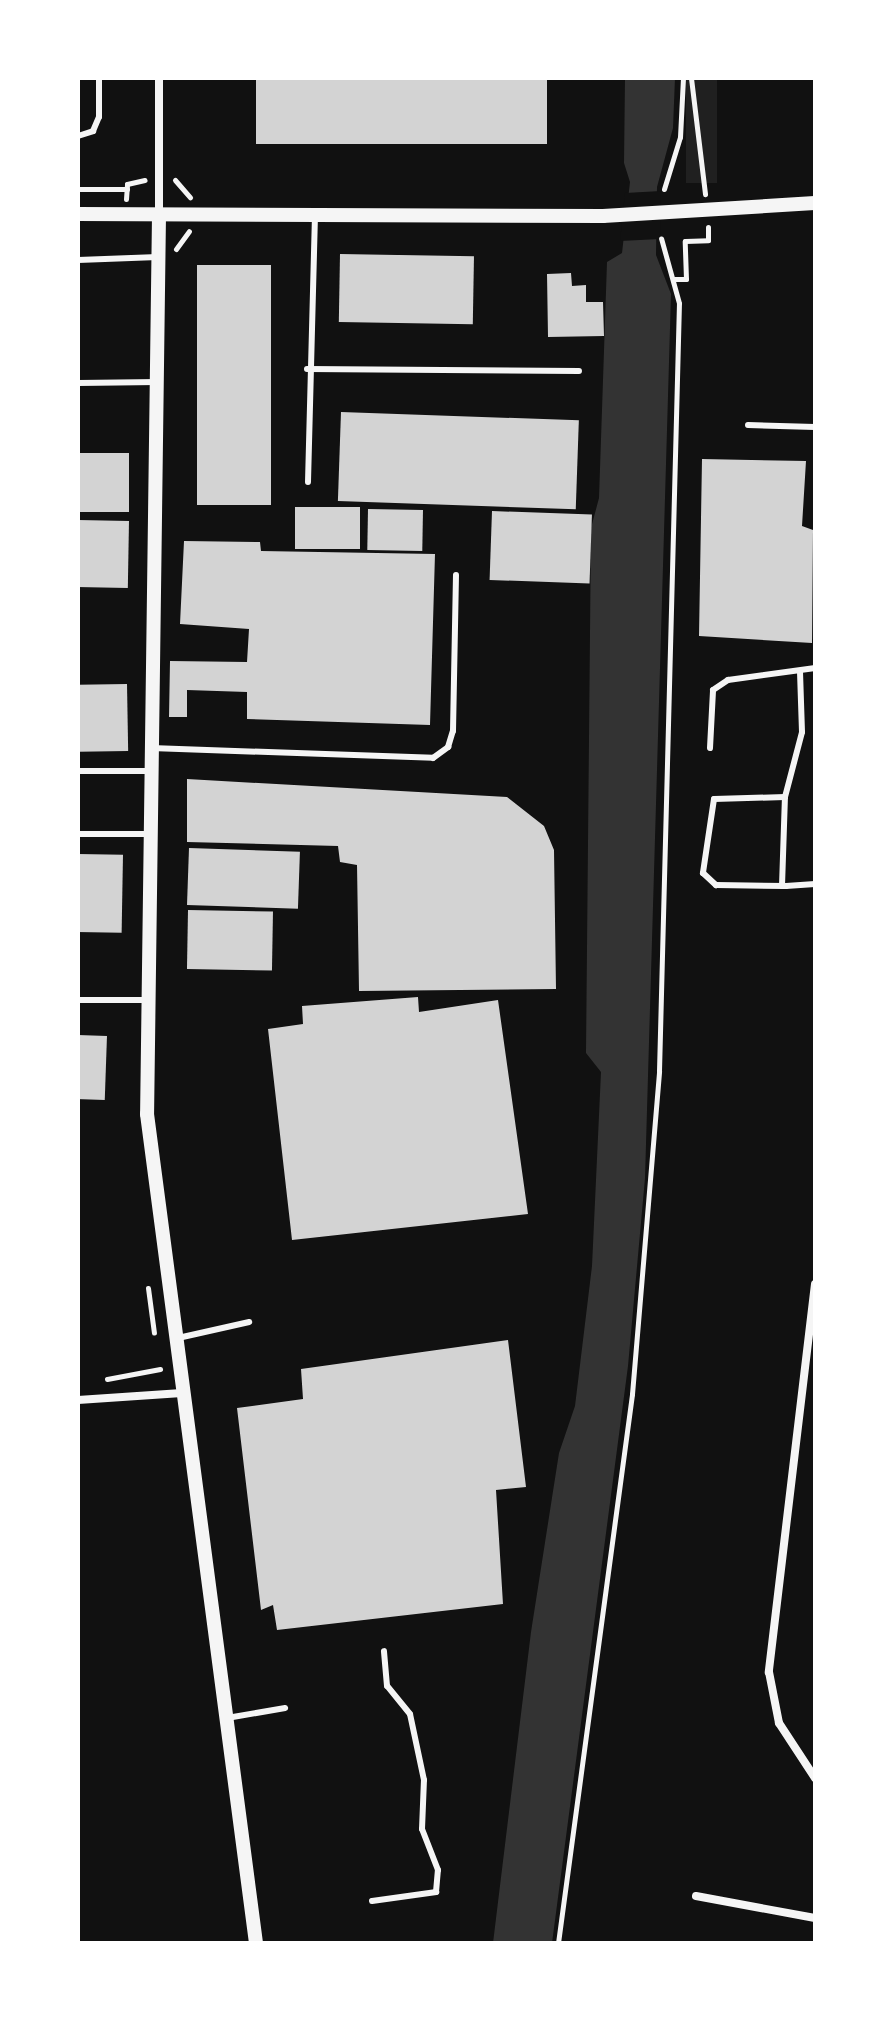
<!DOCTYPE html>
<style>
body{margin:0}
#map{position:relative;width:893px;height:2021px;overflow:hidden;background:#111;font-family:"Crimson Pro",serif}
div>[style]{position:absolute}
.green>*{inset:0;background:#202020;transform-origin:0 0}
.water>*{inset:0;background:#333}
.pier>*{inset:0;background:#111}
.building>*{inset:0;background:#d3d3d3;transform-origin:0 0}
.path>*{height:5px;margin:-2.5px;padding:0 2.5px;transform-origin:2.5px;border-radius:2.5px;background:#f5f5f5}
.service>*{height:6px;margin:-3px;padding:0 3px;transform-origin:3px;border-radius:3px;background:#f5f5f5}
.minor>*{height:8px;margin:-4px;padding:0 4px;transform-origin:4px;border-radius:4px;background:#f5f5f5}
.tertiary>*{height:14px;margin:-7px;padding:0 7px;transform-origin:7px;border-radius:7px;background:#f5f5f5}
span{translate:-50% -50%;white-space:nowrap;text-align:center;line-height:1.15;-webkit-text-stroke:6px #fff;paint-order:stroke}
.frame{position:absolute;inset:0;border:80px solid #fff;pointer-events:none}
</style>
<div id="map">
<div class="green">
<i style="left:686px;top:78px;width:31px;height:105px"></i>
</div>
<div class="water">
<i style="clip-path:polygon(625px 78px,675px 78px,673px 128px,657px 187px,656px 255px,671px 294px,645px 1178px,628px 1366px,552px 1943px,493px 1943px,531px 1632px,559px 1453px,575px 1406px,592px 1266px,601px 1072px,586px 1053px,591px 528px,599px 498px,607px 262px,622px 253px,630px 182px,624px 163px)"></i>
</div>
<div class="pier">
<i style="clip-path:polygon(661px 191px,660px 239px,620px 241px,625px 193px)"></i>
</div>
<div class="building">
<i style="left:256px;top:78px;width:291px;height:66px"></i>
<i style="left:340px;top:254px;width:134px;height:68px;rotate:1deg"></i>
<i style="left:197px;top:265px;width:74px;height:240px"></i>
<i style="clip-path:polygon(571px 273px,572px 286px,586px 285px,586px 302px,603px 302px,604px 336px,548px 337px,547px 274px)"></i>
<i style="left:341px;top:412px;width:238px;height:89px;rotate:2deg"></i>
<i style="left:78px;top:453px;width:51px;height:59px"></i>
<i style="clip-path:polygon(702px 459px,806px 461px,802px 526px,813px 530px,812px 643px,699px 636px)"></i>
<i style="left:295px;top:507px;width:65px;height:42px"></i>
<i style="left:368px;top:509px;width:55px;height:41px;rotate:1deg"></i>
<i style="left:492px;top:511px;width:100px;height:69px;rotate:2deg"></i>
<i style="left:78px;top:520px;width:51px;height:67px;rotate:1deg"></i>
<i style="clip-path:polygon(184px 541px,260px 542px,261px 551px,435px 554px,430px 725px,247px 719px,247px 692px,187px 690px,187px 717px,169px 717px,170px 661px,247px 662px,249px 629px,180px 624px)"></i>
<i style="left:127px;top:684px;width:67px;height:49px;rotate:89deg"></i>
<i style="clip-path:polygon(187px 779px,507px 797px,544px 826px,554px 850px,556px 989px,359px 991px,357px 865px,340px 862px,338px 846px,187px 842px)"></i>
<i style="left:189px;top:848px;width:111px;height:57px;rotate:2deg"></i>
<i style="left:78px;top:854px;width:45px;height:78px;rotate:1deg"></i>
<i style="left:188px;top:910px;width:85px;height:59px;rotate:1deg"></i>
<i style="clip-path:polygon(418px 997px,419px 1012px,498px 1000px,528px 1214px,292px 1240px,268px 1029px,303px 1024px,302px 1006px)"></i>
<i style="left:78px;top:1035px;width:29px;height:64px;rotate:2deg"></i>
<i style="clip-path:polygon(508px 1340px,526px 1487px,496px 1490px,503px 1604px,277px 1630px,273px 1605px,261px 1610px,237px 1408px,303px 1399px,301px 1369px)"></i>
</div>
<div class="path">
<i style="left:691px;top:78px;width:117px;rotate:83.1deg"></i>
<i style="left:175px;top:180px;width:23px;rotate:49deg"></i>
<i style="left:78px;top:189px;width:49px"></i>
<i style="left:664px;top:189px;width:54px;rotate:-72.9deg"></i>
<i style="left:680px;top:137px;width:59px;rotate:-87.1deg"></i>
<i style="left:126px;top:199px;width:15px;rotate:-86deg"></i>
<i style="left:127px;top:184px;width:18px;rotate:-13deg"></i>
<i style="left:176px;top:249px;width:22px;rotate:-54deg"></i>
<i style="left:674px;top:279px;width:12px"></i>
<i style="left:686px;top:279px;width:38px;rotate:-92deg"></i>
<i style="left:685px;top:241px;width:23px;rotate:-2deg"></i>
<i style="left:708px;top:240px;width:13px;rotate:-90deg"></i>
<i style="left:148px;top:1288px;width:45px;rotate:82.4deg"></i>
<i style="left:107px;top:1379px;width:54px;rotate:-10.7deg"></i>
<i style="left:558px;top:1943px;width:554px;rotate:-82.32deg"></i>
<i style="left:632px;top:1394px;width:324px;rotate:-85.2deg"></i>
<i style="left:659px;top:1071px;width:768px;rotate:-88.51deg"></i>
<i style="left:679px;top:303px;width:67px;rotate:-105.5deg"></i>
</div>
<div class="service">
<i style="left:78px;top:136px;width:16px;rotate:-18deg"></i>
<i style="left:93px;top:131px;width:15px;rotate:-67deg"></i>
<i style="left:99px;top:117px;width:39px;rotate:-90deg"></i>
<i style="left:78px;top:260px;width:80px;rotate:-2.1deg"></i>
<i style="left:307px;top:369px;width:272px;rotate:0.4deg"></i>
<i style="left:78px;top:383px;width:79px;rotate:-0.7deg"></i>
<i style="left:748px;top:425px;width:67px;rotate:1.7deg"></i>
<i style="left:308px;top:482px;width:267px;rotate:-88.5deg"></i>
<i style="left:151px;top:748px;width:282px;rotate:2deg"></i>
<i style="left:433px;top:758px;width:19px;rotate:-36deg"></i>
<i style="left:448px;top:747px;width:17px;rotate:-73deg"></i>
<i style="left:453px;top:731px;width:156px;rotate:-88.9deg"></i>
<i style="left:710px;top:748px;width:58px;rotate:-87deg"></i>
<i style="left:713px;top:690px;width:18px;rotate:-34deg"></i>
<i style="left:728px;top:680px;width:88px;rotate:-7.9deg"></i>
<i style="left:78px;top:771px;width:71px"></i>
<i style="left:785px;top:797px;width:67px;rotate:-75.3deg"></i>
<i style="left:802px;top:732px;width:60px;rotate:-91.9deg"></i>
<i style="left:78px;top:834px;width:72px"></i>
<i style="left:782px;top:886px;width:89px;rotate:-88.1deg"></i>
<i style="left:785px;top:797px;width:71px;rotate:178.4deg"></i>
<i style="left:714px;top:799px;width:75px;rotate:98.5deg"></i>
<i style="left:703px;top:873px;width:18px;rotate:43deg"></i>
<i style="left:716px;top:885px;width:70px;rotate:0.8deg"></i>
<i style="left:786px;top:886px;width:29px;rotate:-4deg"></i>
<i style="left:78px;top:1000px;width:70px"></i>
<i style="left:178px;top:1338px;width:73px;rotate:-12.7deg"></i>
<i style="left:227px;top:1718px;width:59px;rotate:-9.8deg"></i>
<i style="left:372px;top:1901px;width:65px;rotate:-8deg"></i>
<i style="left:436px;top:1892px;width:22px;rotate:-85deg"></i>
<i style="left:438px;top:1870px;width:44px;rotate:-111.3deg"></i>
<i style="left:422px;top:1829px;width:49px;rotate:-87.7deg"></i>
<i style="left:424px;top:1780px;width:67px;rotate:-102deg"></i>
<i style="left:410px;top:1714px;width:36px;rotate:-129deg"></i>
<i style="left:387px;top:1686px;width:35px;rotate:-95deg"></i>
</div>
<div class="minor">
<i style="left:159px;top:215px;width:137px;rotate:-90deg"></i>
<i style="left:815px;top:1284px;width:391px;rotate:96.8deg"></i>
<i style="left:769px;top:1672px;width:52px;rotate:78.9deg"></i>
<i style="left:779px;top:1723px;width:66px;rotate:56.8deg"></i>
<i style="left:78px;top:1400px;width:104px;rotate:-3.9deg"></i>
<i style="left:696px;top:1896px;width:121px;rotate:10.5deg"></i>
</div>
<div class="tertiary">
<i style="left:78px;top:214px;width:525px;rotate:0.22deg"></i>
<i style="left:603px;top:216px;width:212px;rotate:-3.5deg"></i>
<i style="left:159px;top:215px;width:899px;rotate:90.76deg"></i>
<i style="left:147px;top:1114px;width:836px;rotate:82.51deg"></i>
</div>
<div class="frame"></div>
</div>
